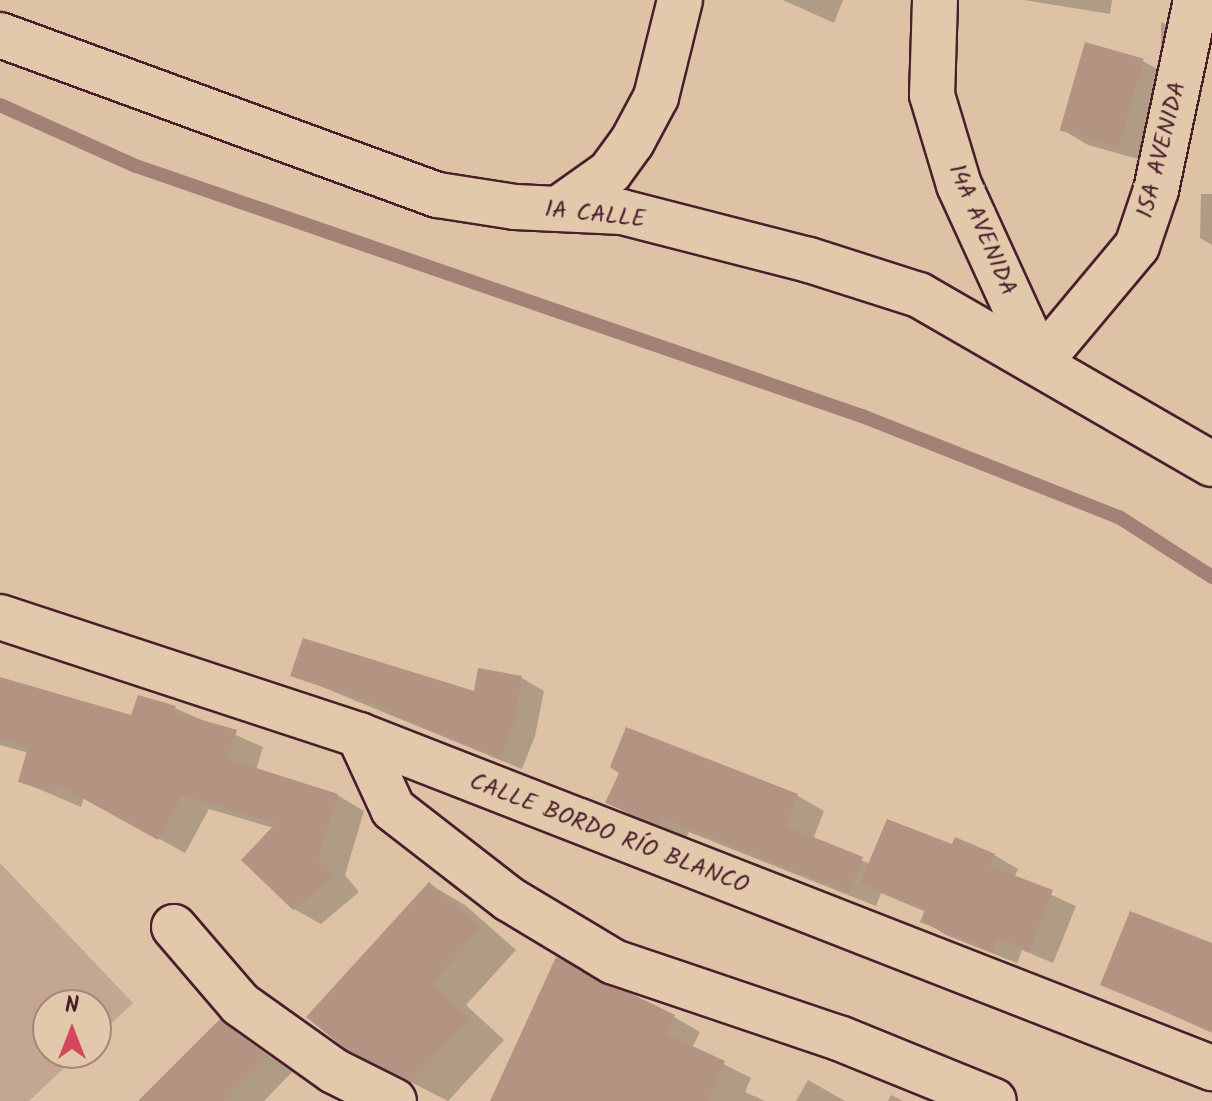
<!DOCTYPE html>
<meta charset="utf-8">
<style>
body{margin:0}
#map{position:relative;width:1212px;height:1101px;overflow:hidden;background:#ddc2a6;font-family:Kalam,sans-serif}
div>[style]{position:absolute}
.green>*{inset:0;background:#c4a792}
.shadow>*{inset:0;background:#0003}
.stream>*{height:14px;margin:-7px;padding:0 7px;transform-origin:7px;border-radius:7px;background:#a28176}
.building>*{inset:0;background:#b39483;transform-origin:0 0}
.roads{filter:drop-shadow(2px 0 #4a1f2b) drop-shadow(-2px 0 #4a1f2b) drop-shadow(0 2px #4a1f2b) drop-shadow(0 -2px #4a1f2b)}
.street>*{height:44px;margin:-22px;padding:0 22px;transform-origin:22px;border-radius:22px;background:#e3c9ab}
span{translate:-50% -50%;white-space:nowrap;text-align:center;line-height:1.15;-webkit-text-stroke:8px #e3c9ab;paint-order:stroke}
.street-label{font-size:24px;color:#4a1f2b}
.north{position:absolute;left:32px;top:989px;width:80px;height:80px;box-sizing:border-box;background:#e3c9ab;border:2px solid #a68578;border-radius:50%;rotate:0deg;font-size:22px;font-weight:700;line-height:32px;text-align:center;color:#4a1f2b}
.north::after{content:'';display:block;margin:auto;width:28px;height:36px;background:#d1495b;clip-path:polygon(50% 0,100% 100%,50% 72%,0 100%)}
</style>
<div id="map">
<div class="green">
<i style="clip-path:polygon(0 863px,133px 1003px,96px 1038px,96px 1005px,48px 1005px,48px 1053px,80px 1053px,29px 1101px,0 1101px)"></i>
</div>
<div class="shadow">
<i style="clip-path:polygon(783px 0,843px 0,834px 23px)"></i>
<i style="clip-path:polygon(1024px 0,1112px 0,1110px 14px)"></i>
<i style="clip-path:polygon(1161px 22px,1178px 30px,1172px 61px,1161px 55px)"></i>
<i style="clip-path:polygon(1143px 61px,1170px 76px,1149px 162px,1088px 145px,1061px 129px)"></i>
<i style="clip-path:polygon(1201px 194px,1212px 194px,1212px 245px,1200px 238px)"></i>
<i style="clip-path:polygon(293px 675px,475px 693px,522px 678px,544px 691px,535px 736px,522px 769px)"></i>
<i style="clip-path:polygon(0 679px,133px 718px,175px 708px,263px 747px,256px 770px,337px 795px,364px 811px,345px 875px,359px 892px,321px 924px,294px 909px,274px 828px,209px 809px,185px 853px,84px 797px,81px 807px,20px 781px,29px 753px,0 745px)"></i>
<i style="clip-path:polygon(628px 729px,798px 796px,824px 811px,813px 839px,870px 864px,953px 847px,994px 855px,1018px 869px,1014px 878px,1076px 906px,1053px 963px,1022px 950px,1017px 963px,946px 935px,923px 921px,926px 912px,881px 893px,876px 906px,689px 832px,686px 838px,634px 817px,608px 802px,622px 772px)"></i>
<i style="clip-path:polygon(429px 884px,465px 905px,516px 950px,466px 1005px,504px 1040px,448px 1101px,385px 1069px)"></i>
<i style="clip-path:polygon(1212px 945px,1212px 1033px,1103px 984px)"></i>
<i style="clip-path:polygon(674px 1017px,700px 1032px,692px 1048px,751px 1078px,745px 1092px,765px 1101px,492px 1101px)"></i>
<i style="clip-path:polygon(220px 1021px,292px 1072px,264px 1101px,176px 1101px)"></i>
<i style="clip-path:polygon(808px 1080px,845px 1101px,796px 1101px)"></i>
<i style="clip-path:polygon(891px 1095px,903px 1101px,888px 1101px)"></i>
</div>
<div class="stream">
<i style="left:0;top:105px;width:149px;rotate:24.2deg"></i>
<i style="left:136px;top:166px;width:768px;rotate:19deg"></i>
<i style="left:862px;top:416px;width:276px;rotate:21.5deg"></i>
<i style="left:1119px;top:517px;width:111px;rotate:32.8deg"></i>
</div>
<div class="building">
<i style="left:1085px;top:42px;width:61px;height:92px;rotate:16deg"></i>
<i style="clip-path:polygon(303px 638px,474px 691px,478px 668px,522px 676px,514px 723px,500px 758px,390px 714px,392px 710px,290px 676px)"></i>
<i style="clip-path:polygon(0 677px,131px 715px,138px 695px,176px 706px,174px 712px,237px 730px,228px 759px,338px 794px,318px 858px,334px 875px,293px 910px,241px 860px,276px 823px,182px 795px,158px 840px,57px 784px,54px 793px,18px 782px,28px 747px,0 739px)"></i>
<i style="clip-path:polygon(626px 727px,798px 794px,786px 826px,863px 857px,849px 892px,662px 818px,660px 825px,605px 803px,619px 773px,610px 767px)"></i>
<i style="clip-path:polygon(887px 819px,952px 844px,955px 837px,995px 854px,990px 866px,1053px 890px,1029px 951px,998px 938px,992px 951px,920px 922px,925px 910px,860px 883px)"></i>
<i style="clip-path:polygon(429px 882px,481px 928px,431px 984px,469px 1019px,410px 1083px,347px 1050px,306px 1017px)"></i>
<i style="clip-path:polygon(1130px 911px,1212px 943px,1212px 1031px,1100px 985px)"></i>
<i style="clip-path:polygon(556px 957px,675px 1015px,666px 1034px,725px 1061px,707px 1101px,490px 1101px)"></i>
<i style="clip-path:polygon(220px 1019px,267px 1056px,223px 1101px,138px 1101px)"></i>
</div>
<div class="roads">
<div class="street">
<i style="left:935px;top:0;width:95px;rotate:91.8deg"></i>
<i style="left:932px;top:95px;width:94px;rotate:73.3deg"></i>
<i style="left:959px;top:185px;width:195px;rotate:65.4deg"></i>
<i style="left:1040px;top:362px;width:151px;rotate:-50.1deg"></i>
<i style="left:1137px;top:246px;width:59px;rotate:-71.3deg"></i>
<i style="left:1156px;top:190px;width:194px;rotate:-78.1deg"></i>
<i style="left:0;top:35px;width:466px;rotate:20.1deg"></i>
<i style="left:438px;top:195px;width:78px;rotate:8.9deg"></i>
<i style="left:515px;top:207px;width:107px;rotate:2.7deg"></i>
<i style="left:622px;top:212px;width:193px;rotate:14.4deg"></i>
<i style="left:809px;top:260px;width:115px;rotate:17.7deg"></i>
<i style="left:919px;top:295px;width:338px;rotate:30deg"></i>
<i style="left:558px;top:209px;width:64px;rotate:-35.4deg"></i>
<i style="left:610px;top:172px;width:37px;rotate:-54deg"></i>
<i style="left:632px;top:142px;width:51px;rotate:-61.9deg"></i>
<i style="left:656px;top:97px;width:100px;rotate:-76.1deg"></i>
<i style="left:0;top:617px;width:378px;rotate:18.2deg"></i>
<i style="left:359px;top:735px;width:916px;rotate:21.33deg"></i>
<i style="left:359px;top:735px;width:81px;rotate:65.3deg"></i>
<i style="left:393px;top:809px;width:147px;rotate:37.8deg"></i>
<i style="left:509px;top:899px;width:122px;rotate:31deg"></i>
<i style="left:614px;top:962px;width:237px;rotate:18.7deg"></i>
<i style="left:839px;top:1038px;width:167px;rotate:22.1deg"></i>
<i style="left:174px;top:927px;width:101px;rotate:49.4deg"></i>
<i style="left:240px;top:1004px;width:115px;rotate:35.5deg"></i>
<i style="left:334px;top:1071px;width:67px;rotate:26.6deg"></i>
</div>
</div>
<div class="street-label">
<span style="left:1162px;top:150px;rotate:-76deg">15A AVENIDA</span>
<span style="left:595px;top:215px;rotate:6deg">1A CALLE</span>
<span style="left:982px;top:230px;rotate:67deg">14A AVENIDA</span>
<span style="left:609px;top:834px;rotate:21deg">CALLE BORDO RÍO BLANCO</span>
</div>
<div class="north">N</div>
</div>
